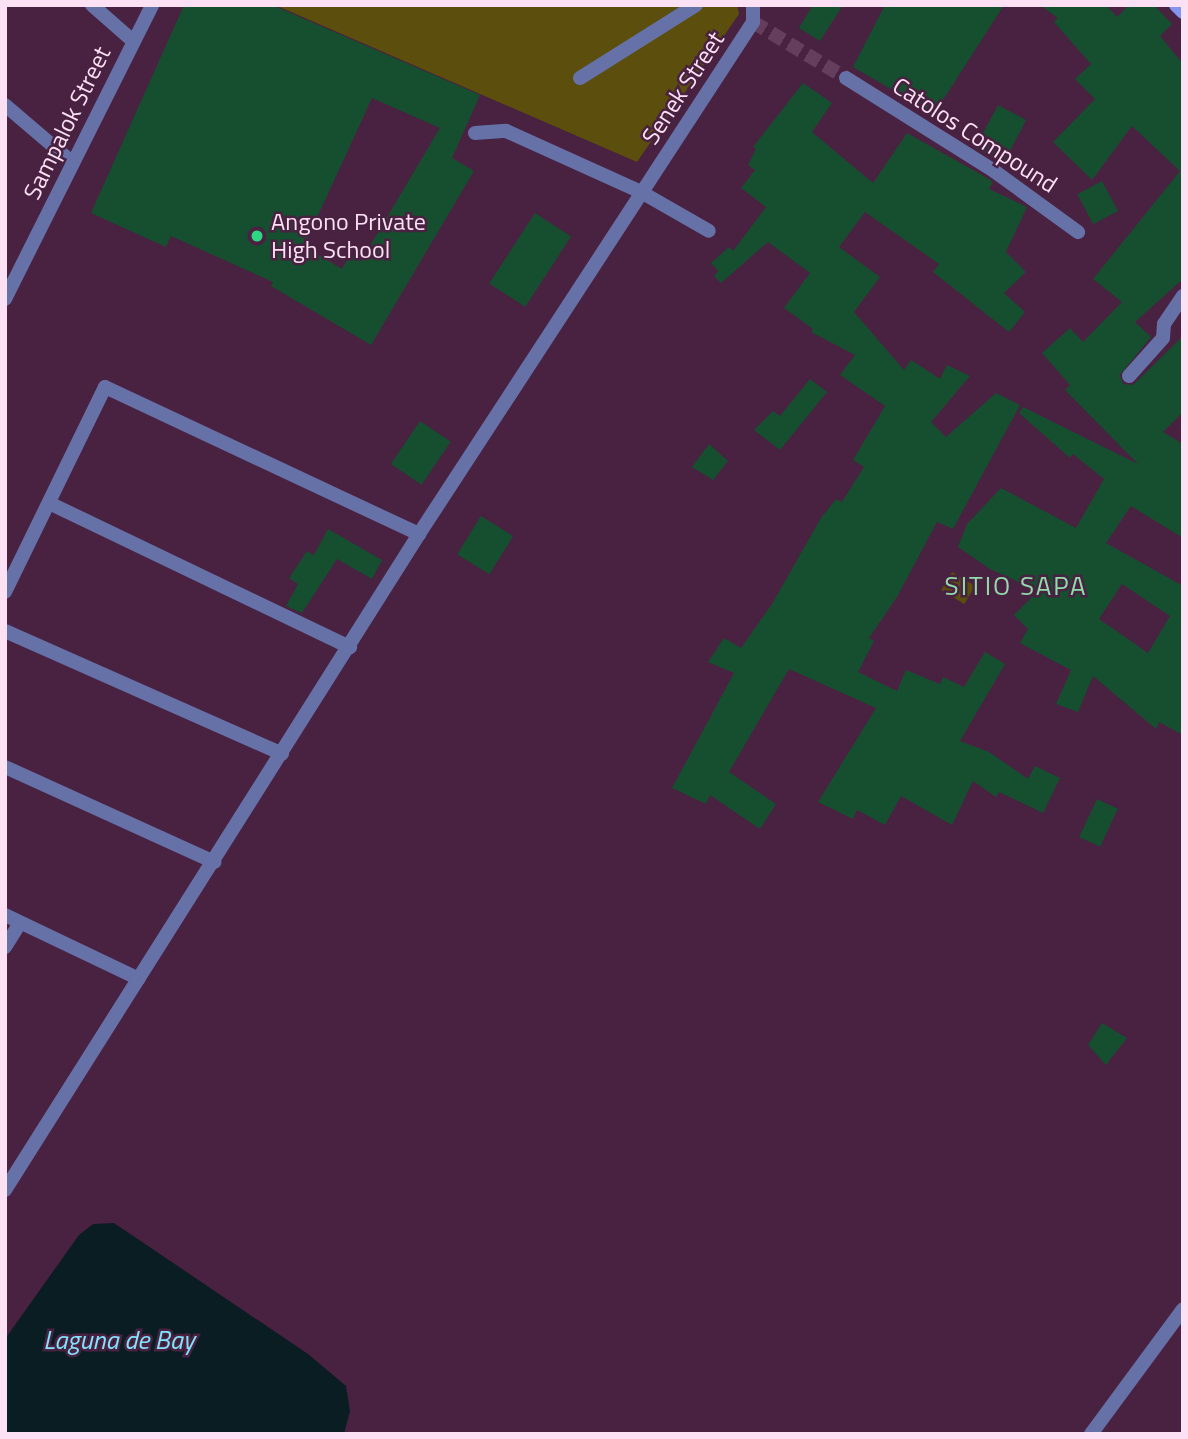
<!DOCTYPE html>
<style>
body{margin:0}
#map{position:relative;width:1188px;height:1439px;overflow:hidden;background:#492141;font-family:"Titillium Web",sans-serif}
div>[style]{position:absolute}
.green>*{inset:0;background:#5c4e0c;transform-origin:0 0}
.water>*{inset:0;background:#0a1d22}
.building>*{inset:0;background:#164f2f;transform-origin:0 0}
.minor-tunnel>*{height:14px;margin-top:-7px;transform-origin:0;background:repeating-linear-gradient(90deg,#643e5c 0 14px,transparent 0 21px)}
.service>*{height:14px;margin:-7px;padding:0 7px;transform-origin:7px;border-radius:7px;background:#6671a8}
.minor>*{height:14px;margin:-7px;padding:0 7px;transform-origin:7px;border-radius:7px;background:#6671a8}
.secondary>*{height:14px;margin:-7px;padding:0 7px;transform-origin:7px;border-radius:7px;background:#8493eb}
.dots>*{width:19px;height:19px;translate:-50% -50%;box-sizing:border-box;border:4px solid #492141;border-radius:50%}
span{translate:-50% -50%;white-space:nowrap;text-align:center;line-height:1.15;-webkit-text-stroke:5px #492141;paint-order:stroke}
.street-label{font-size:24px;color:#fce1f5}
.poi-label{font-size:24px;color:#fce1f5}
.left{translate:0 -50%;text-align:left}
.neighbourhood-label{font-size:26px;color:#91dbab;letter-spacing:2px}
.water-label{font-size:26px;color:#82e3fa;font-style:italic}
.frame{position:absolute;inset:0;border:7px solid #fce1f5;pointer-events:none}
</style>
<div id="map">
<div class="green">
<i style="clip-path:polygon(275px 5px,737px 5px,739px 14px,637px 162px)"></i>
<i style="left:952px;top:572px;width:27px;height:21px;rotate:31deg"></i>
</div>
<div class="water">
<i style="clip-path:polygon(114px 1223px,308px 1354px,346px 1386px,350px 1411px,344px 1434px,5px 1434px,5px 1339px,79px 1235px,93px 1224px)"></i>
</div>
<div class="building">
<i style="clip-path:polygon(evenodd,184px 5px,272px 5px,480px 95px,452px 158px,474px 171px,371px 345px,271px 286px,273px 282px,171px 236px,166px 247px,91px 213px,184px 5px,372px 98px,440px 128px,361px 261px,350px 255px,342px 269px,304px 246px,372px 98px)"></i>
<i style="clip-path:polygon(813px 5px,843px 5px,820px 41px,799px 28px)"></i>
<i style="clip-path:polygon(885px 5px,1004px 5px,934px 114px,853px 67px)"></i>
<i style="clip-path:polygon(evenodd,1040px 5px,1106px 5px,1117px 17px,1129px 5px,1154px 5px,1172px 24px,1160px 36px,1183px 64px,1183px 279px,1135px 322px,1151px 337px,1120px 375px,1123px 384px,1133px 385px,1183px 336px,1183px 412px,1163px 432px,1183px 444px,1183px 538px,1131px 506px,1106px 543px,1183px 586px,1183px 735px,1159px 722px,1156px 729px,1093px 676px,1078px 712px,1056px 704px,1071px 670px,1020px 643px,1028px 629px,1014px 615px,1038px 591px,990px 569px,958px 547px,967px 524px,1001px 488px,1076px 528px,1104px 479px,1073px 454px,1070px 458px,1019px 413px,1023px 407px,1138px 464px,1065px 390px,1070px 385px,1042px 353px,1070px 328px,1083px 342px,1122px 302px,1093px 279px,1180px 171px,1132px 126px,1092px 180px,1053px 142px,1095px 99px,1075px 79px,1091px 64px,1054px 22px,1058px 18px,1040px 5px,1122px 584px,1170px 616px,1148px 653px,1099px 619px,1122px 584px)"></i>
<i style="clip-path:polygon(803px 83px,832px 103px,812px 132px,873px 183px,907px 133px,989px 179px,993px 182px,989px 189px,1027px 207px,1006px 252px,1026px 272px,1004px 293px,1025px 312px,1009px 332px,933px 272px,939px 264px,865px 212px,839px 247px,880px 277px,854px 312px,904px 370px,911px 360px,940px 379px,947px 365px,970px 376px,931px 422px,946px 437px,996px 393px,1020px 405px,953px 529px,937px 522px,897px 597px,869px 638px,874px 641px,858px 672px,897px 691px,906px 670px,940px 684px,943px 677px,964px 687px,985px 652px,1005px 664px,960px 741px,989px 752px,1028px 779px,1035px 766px,1060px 778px,1043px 813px,999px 792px,996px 797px,973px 781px,952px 825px,901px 796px,885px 825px,857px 810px,853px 819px,818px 802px,876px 708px,789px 669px,729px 772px,776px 804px,760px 829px,710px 795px,706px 804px,672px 788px,734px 673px,708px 662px,724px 638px,741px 648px,772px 604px,821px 518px,836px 499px,842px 502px,864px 467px,853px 460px,885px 406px,840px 375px,855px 355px,811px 332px,813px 329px,784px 308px,810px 273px,768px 242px,721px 283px,714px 276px,718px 271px,711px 263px,729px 247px,733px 251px,766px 207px,741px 188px,755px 170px,748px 165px,756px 149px,753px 147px)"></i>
<i style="left:998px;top:105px;width:32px;height:49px;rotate:28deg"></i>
<i style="left:1102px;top:181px;width:34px;height:28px;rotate:62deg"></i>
<i style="left:535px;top:213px;width:43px;height:84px;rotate:33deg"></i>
<i style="clip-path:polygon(810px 379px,827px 392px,780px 450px,754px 430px,773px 411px,780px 416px)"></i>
<i style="left:420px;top:421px;width:37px;height:52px;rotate:34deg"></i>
<i style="clip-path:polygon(709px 444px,728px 461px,713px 480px,692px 467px)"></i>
<i style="left:481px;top:516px;width:38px;height:45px;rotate:32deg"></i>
<i style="clip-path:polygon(328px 529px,382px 560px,372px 579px,337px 559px,302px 613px,286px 606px,298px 584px,289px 578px,307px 551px,314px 555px)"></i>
<i style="left:1097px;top:799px;width:23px;height:42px;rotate:25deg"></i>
<i style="clip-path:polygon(1102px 1023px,1127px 1038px,1106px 1065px,1088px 1045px)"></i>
</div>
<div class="minor-tunnel">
<i style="left:753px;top:22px;width:109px;rotate:31.1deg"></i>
</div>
<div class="service">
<i style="left:580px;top:78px;width:137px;rotate:-32.2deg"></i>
<i style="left:641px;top:192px;width:78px;rotate:29.8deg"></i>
</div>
<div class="minor">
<i style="left:92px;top:5px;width:55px;rotate:41.3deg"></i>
<i style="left:846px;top:78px;width:175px;rotate:32.1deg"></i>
<i style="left:994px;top:171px;width:104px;rotate:36deg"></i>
<i style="left:5px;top:105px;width:89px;rotate:40.5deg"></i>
<i style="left:475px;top:133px;width:31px;rotate:-4deg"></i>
<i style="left:506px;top:131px;width:148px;rotate:24.3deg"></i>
<i style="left:5px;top:299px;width:329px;rotate:-63.4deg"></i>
<i style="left:1129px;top:376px;width:51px;rotate:-48.2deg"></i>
<i style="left:1163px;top:338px;width:14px;rotate:-86deg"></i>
<i style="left:1164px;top:324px;width:34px;rotate:-56deg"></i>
<i style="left:49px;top:503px;width:334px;rotate:25.6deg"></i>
<i style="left:5px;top:592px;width:228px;rotate:-64deg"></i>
<i style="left:105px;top:387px;width:347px;rotate:25.1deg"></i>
<i style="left:5px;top:631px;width:303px;rotate:23.9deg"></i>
<i style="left:5px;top:767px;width:230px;rotate:24.4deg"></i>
<i style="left:5px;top:915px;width:148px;rotate:25.5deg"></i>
<i style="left:5px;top:947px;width:28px;rotate:-58deg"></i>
<i style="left:5px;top:1190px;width:776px;rotate:-57.74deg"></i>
<i style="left:419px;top:534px;width:611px;rotate:-56.88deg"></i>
<i style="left:753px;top:22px;width:17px;rotate:-90deg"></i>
<i style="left:1091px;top:1434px;width:155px;rotate:-53.6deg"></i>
</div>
<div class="secondary">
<i style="left:1176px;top:5px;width:10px;rotate:45deg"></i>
</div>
<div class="dots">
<i style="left:257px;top:236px;background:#2ed883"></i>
</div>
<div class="street-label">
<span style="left:683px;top:88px;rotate:-57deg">Senek Street</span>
<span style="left:67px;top:123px;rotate:-64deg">Sampalok Street</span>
<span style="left:975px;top:135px;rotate:33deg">Catolos Compound</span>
</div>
<div class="poi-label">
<span class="left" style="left:271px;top:236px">Angono Private<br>High School</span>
</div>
<div class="neighbourhood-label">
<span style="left:1016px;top:586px">SITIO SAPA</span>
</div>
<div class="water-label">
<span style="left:119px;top:1340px">Laguna de Bay</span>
</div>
<div class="frame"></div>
</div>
